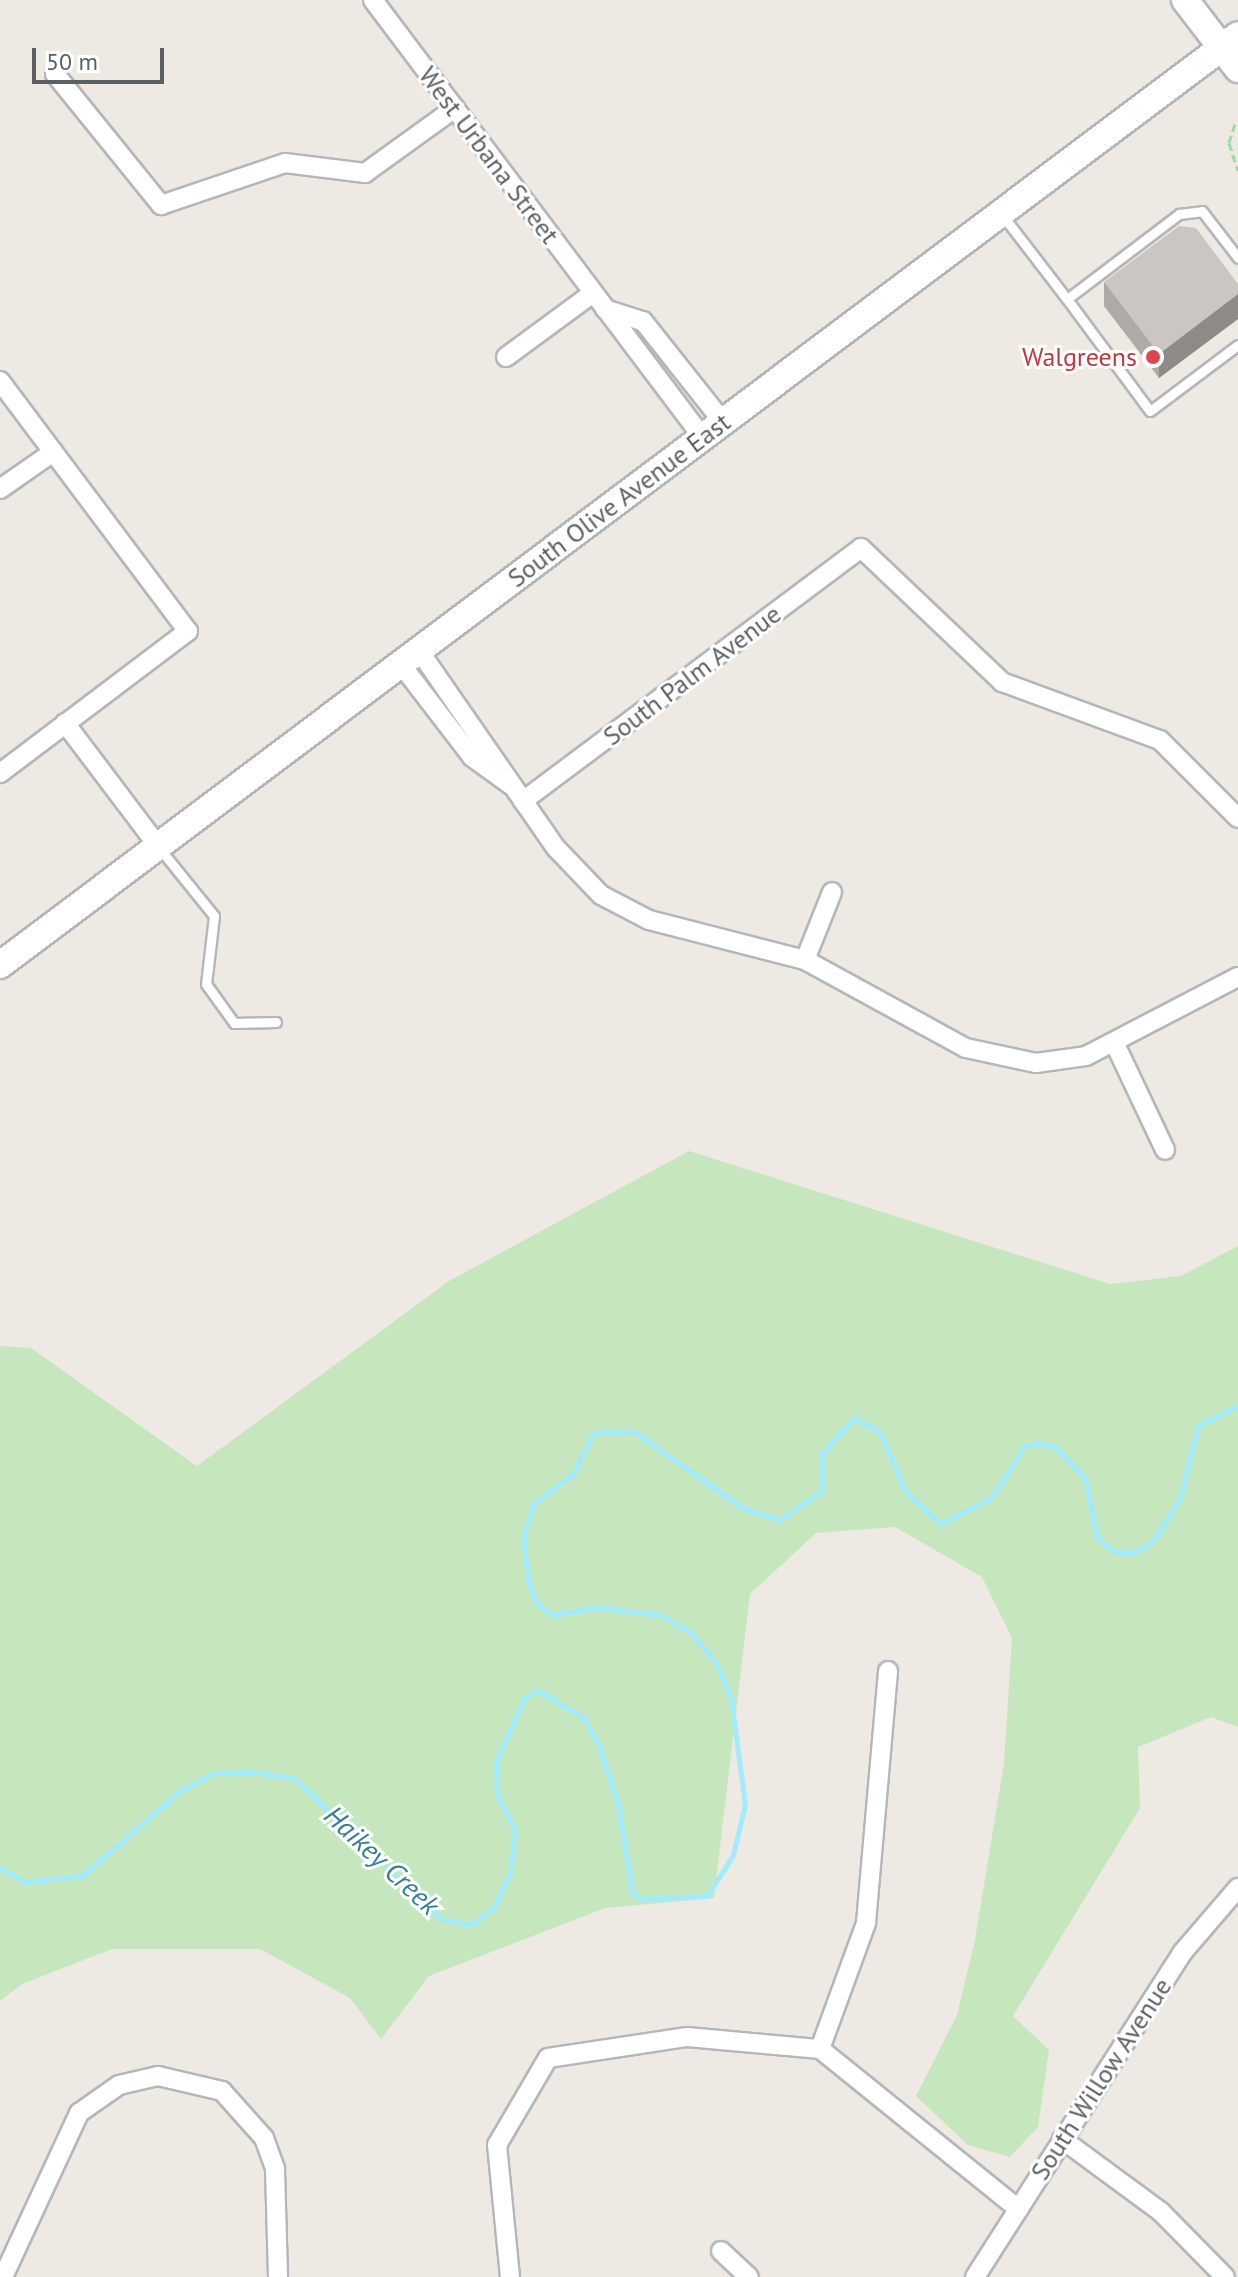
<!DOCTYPE html>
<style>
body{margin:0}
#map{position:relative;width:1238px;height:2277px;overflow:hidden;background:#eee9e2;font-family:"PT Sans",sans-serif}
div>[style]{position:absolute}
.green>*{inset:0;background:#c6e7bd}
.stream>*{height:5px;margin:-2.5px;padding:0 2.5px;transform-origin:2.5px;border-radius:2.5px;background:#a1ebff}
.path>*{height:3px;margin-top:-1.5px;transform-origin:0;background:repeating-linear-gradient(90deg,#9fdaa1 0 8px,transparent 0 12px)}
.roads{filter:drop-shadow(2px 0 #b3b7ba) drop-shadow(-2px 0 #b3b7ba) drop-shadow(0 2px #b3b7ba) drop-shadow(0 -2px #b3b7ba)}
.lane>*{height:9px;margin:-4.5px;padding:0 4.5px;transform-origin:4.5px;border-radius:4.5px;background:#fff}
.street>*{height:18px;margin:-9px;padding:0 9px;transform-origin:9px;border-radius:9px;background:#fff}
.secondary>*{height:26px;margin:-13px;padding:0 13px;transform-origin:13px;border-radius:13px;background:#fff}
.wall>*{inset:0;background:#afaaa6}
.shaded-wall>*{inset:0;background:#8e8b87}
.building>*{inset:0;background:#cbc6c1}
.dots>*{width:22px;height:22px;translate:-50% -50%;box-sizing:border-box;border:4px solid #fff;border-radius:50%}
span{translate:-50% -50%;white-space:nowrap;text-align:center;line-height:1.15;-webkit-text-stroke:6px #fff;paint-order:stroke}
.street-label{font-size:26px;color:#5a6164}
.health-label{font-size:26px;color:#be3a42}
.right{translate:-100% -50%;text-align:right}
.water-label{font-size:28px;color:#337d9a;font-style:italic}
.scale{position:absolute;left:32px;top:48px;width:132px;height:36px;box-sizing:border-box;border:4px solid #5a6164;border-top:0;padding-left:10px;font-size:24px;line-height:28px;white-space:nowrap;color:#5a6164;-webkit-text-stroke:6px #fff;paint-order:stroke}
</style>
<div id="map">
<div class="green">
<i style="clip-path:polygon(689px 1151px,1110px 1284px,1181px 1276px,1238px 1246px,1238px 1727px,1211px 1717px,1138px 1747px,1140px 1808px,1013px 2016px,1049px 2050px,1038px 2127px,1010px 2157px,968px 2145px,916px 2096px,957px 2015px,975px 1940px,1004px 1763px,1012px 1638px,982px 1577px,895px 1527px,816px 1533px,750px 1594px,714px 1898px,605px 1908px,429px 1976px,381px 2039px,350px 1998px,260px 1949px,112px 1949px,22px 1984px,0 2001px,0 1346px,31px 1348px,197px 1466px,449px 1281px)"></i>
</div>
<div class="stream">
<i style="left:0;top:1868px;width:29px;rotate:29deg"></i>
<i style="left:25px;top:1882px;width:57px;rotate:-6deg"></i>
<i style="left:82px;top:1876px;width:131px;rotate:-41deg"></i>
<i style="left:181px;top:1790px;width:36px;rotate:-28deg"></i>
<i style="left:213px;top:1773px;width:40px;rotate:-1.4deg"></i>
<i style="left:253px;top:1772px;width:41px;rotate:8.3deg"></i>
<i style="left:294px;top:1778px;width:204px;rotate:43.8deg"></i>
<i style="left:441px;top:1919px;width:31px;rotate:11deg"></i>
<i style="left:471px;top:1925px;width:28px;rotate:-38deg"></i>
<i style="left:493px;top:1908px;width:39px;rotate:-64deg"></i>
<i style="left:510px;top:1873px;width:42px;rotate:-83.2deg"></i>
<i style="left:515px;top:1831px;width:40px;rotate:-116.6deg"></i>
<i style="left:497px;top:1795px;width:34px;rotate:-92deg"></i>
<i style="left:496px;top:1761px;width:69px;rotate:-66deg"></i>
<i style="left:524px;top:1698px;width:15px;rotate:-32deg"></i>
<i style="left:537px;top:1690px;width:55px;rotate:30.8deg"></i>
<i style="left:584px;top:1718px;width:26px;rotate:61deg"></i>
<i style="left:597px;top:1741px;width:66px;rotate:71.6deg"></i>
<i style="left:618px;top:1804px;width:89px;rotate:81deg"></i>
<i style="left:632px;top:1892px;width:12px;rotate:35deg"></i>
<i style="left:642px;top:1899px;width:65px;rotate:-2.6deg"></i>
<i style="left:707px;top:1896px;width:49px;rotate:-57.6deg"></i>
<i style="left:733px;top:1855px;width:52px;rotate:-76.8deg"></i>
<i style="left:745px;top:1804px;width:106px;rotate:-97.6deg"></i>
<i style="left:731px;top:1699px;width:38px;rotate:-112deg"></i>
<i style="left:717px;top:1664px;width:40px;rotate:-130deg"></i>
<i style="left:691px;top:1633px;width:35px;rotate:-149deg"></i>
<i style="left:661px;top:1615px;width:65px;rotate:-173deg"></i>
<i style="left:596px;top:1607px;width:45px;rotate:169.7deg"></i>
<i style="left:552px;top:1615px;width:19px;rotate:-144deg"></i>
<i style="left:537px;top:1604px;width:27px;rotate:-110deg"></i>
<i style="left:528px;top:1579px;width:43px;rotate:-96.6deg"></i>
<i style="left:523px;top:1536px;width:35px;rotate:-72deg"></i>
<i style="left:534px;top:1503px;width:47px;rotate:-36.4deg"></i>
<i style="left:572px;top:1475px;width:47px;rotate:-63.4deg"></i>
<i style="left:593px;top:1433px;width:40px;rotate:-2.9deg"></i>
<i style="left:633px;top:1431px;width:134px;rotate:35deg"></i>
<i style="left:743px;top:1508px;width:38px;rotate:18deg"></i>
<i style="left:779px;top:1520px;width:53px;rotate:-34.3deg"></i>
<i style="left:823px;top:1490px;width:36px;rotate:-93deg"></i>
<i style="left:821px;top:1454px;width:49px;rotate:-47.5deg"></i>
<i style="left:854px;top:1418px;width:30px;rotate:28deg"></i>
<i style="left:880px;top:1432px;width:64px;rotate:67deg"></i>
<i style="left:905px;top:1491px;width:48px;rotate:43.3deg"></i>
<i style="left:940px;top:1524px;width:59px;rotate:-27.4deg"></i>
<i style="left:992px;top:1497px;width:60px;rotate:-57.9deg"></i>
<i style="left:1024px;top:1446px;width:17px;rotate:-10deg"></i>
<i style="left:1041px;top:1443px;width:18px;rotate:19deg"></i>
<i style="left:1058px;top:1449px;width:40px;rotate:48deg"></i>
<i style="left:1085px;top:1479px;width:60px;rotate:78.5deg"></i>
<i style="left:1097px;top:1538px;width:23px;rotate:38deg"></i>
<i style="left:1115px;top:1552px;width:19px"></i>
<i style="left:1134px;top:1552px;width:22px;rotate:-30deg"></i>
<i style="left:1153px;top:1541px;width:51px;rotate:-57.9deg"></i>
<i style="left:1180px;top:1498px;width:75px;rotate:-76.1deg"></i>
<i style="left:1198px;top:1425px;width:44px;rotate:-25.4deg"></i>
</div>
<div class="path">
<i style="left:1235px;top:124px;width:20px;rotate:108deg"></i>
<i style="left:1229px;top:143px;width:29px;rotate:72deg"></i>
</div>
<div class="roads">
<div class="lane">
<i style="left:1003px;top:216px;width:105px;rotate:52.4deg"></i>
<i style="left:1067px;top:299px;width:141px;rotate:-37.2deg"></i>
<i style="left:1179px;top:214px;width:23px;rotate:-7deg"></i>
<i style="left:1202px;top:211px;width:59px;rotate:52.5deg"></i>
<i style="left:1067px;top:299px;width:139px;rotate:53.5deg"></i>
<i style="left:1150px;top:411px;width:110px;rotate:-36.9deg"></i>
<i style="left:160px;top:849px;width:86px;rotate:51.1deg"></i>
<i style="left:214px;top:916px;width:68px;rotate:96.7deg"></i>
<i style="left:206px;top:984px;width:48px;rotate:54.3deg"></i>
<i style="left:234px;top:1023px;width:42px;rotate:-1.4deg"></i>
</div>
<div class="street">
<i style="left:373px;top:0;width:548px;rotate:53deg"></i>
<i style="left:55px;top:74px;width:169px;rotate:51deg"></i>
<i style="left:161px;top:205px;width:131px;rotate:-18.7deg"></i>
<i style="left:285px;top:163px;width:81px;rotate:7.1deg"></i>
<i style="left:365px;top:173px;width:111px;rotate:-35.8deg"></i>
<i style="left:605px;top:309px;width:40px;rotate:18deg"></i>
<i style="left:643px;top:321px;width:129px;rotate:51.6deg"></i>
<i style="left:506px;top:357px;width:108px;rotate:-36.3deg"></i>
<i style="left:0;top:381px;width:313px;rotate:53.1deg"></i>
<i style="left:188px;top:631px;width:236px;rotate:142.9deg"></i>
<i style="left:0;top:489px;width:65px;rotate:-34.9deg"></i>
<i style="left:418px;top:649px;width:242px;rotate:55.3deg"></i>
<i style="left:556px;top:848px;width:65px;rotate:46.2deg"></i>
<i style="left:601px;top:895px;width:54px;rotate:27.5deg"></i>
<i style="left:649px;top:920px;width:161px;rotate:14.4deg"></i>
<i style="left:805px;top:960px;width:183px;rotate:28.7deg"></i>
<i style="left:966px;top:1048px;width:72px;rotate:12.1deg"></i>
<i style="left:1036px;top:1063px;width:50px;rotate:-8deg"></i>
<i style="left:1086px;top:1056px;width:171px;rotate:-27.5deg"></i>
<i style="left:400px;top:663px;width:118px;rotate:52.5deg"></i>
<i style="left:472px;top:757px;width:49px;rotate:35.9deg"></i>
<i style="left:65px;top:723px;width:154px;rotate:52.9deg"></i>
<i style="left:523px;top:801px;width:422px;rotate:-36.8deg"></i>
<i style="left:861px;top:548px;width:195px;rotate:43.5deg"></i>
<i style="left:1002px;top:682px;width:168px;rotate:20.2deg"></i>
<i style="left:1160px;top:740px;width:110px;rotate:45deg"></i>
<i style="left:805px;top:960px;width:73px;rotate:-68.3deg"></i>
<i style="left:1115px;top:1044px;width:117px;rotate:64.7deg"></i>
<i style="left:820px;top:2049px;width:134px;rotate:-69.9deg"></i>
<i style="left:866px;top:1923px;width:253px;rotate:-85deg"></i>
<i style="left:1062px;top:2139px;width:123px;rotate:36.4deg"></i>
<i style="left:1161px;top:2212px;width:91px;rotate:45.4deg"></i>
<i style="left:721px;top:2251px;width:38px;rotate:43deg"></i>
<i style="left:3px;top:2277px;width:181px;rotate:-65.1deg"></i>
<i style="left:79px;top:2113px;width:49px;rotate:-35deg"></i>
<i style="left:119px;top:2085px;width:40px;rotate:-13deg"></i>
<i style="left:158px;top:2076px;width:66px;rotate:13.2deg"></i>
<i style="left:222px;top:2091px;width:63px;rotate:48.2deg"></i>
<i style="left:264px;top:2138px;width:33px;rotate:70deg"></i>
<i style="left:275px;top:2169px;width:108px;rotate:88.4deg"></i>
<i style="left:510px;top:2277px;width:133px;rotate:-95.6deg"></i>
<i style="left:497px;top:2145px;width:101px;rotate:-59.6deg"></i>
<i style="left:548px;top:2058px;width:141px;rotate:-8.6deg"></i>
<i style="left:687px;top:2037px;width:134px;rotate:5.2deg"></i>
<i style="left:820px;top:2049px;width:255px;rotate:38.9deg"></i>
<i style="left:975px;top:2277px;width:384px;rotate:-57.4deg"></i>
<i style="left:1182px;top:1953px;width:86px;rotate:-49.3deg"></i>
</div>
<div class="secondary">
<i style="left:1185px;top:0;width:87px;rotate:52.5deg"></i>
<i style="left:0;top:965px;width:1548px;rotate:-36.91deg"></i>
</div>
</div>
<div class="wall">
<i style="clip-path:polygon(1104px 282px,1238px 284px,1238px 319px,1159px 378px,1104px 306px)"></i>
</div>
<div class="shaded-wall">
<i style="clip-path:polygon(1238px 294px,1238px 319px,1159px 378px,1159px 354px)"></i>
</div>
<div class="building">
<i style="clip-path:polygon(1179px 226px,1196px 228px,1238px 284px,1238px 294px,1159px 354px,1104px 282px)"></i>
</div>
<div class="dots">
<i style="left:1153px;top:357px;background:#e0444e"></i>
</div>
<div class="street-label">
<span style="left:489px;top:155px;rotate:53deg">West Urbana Street</span>
<span style="left:619px;top:500px;rotate:-37deg">South Olive Avenue East</span>
<span style="left:692px;top:675px;rotate:-37deg">South Palm Avenue</span>
<span style="left:1101px;top:2079px;rotate:-57deg">South Willow Avenue</span>
</div>
<div class="health-label">
<span class="right" style="left:1137px;top:357px">Walgreens</span>
</div>
<div class="water-label">
<span style="left:382px;top:1860px;rotate:43deg">Haikey Creek</span>
</div>
<div class="scale">50 m</div>
</div>
